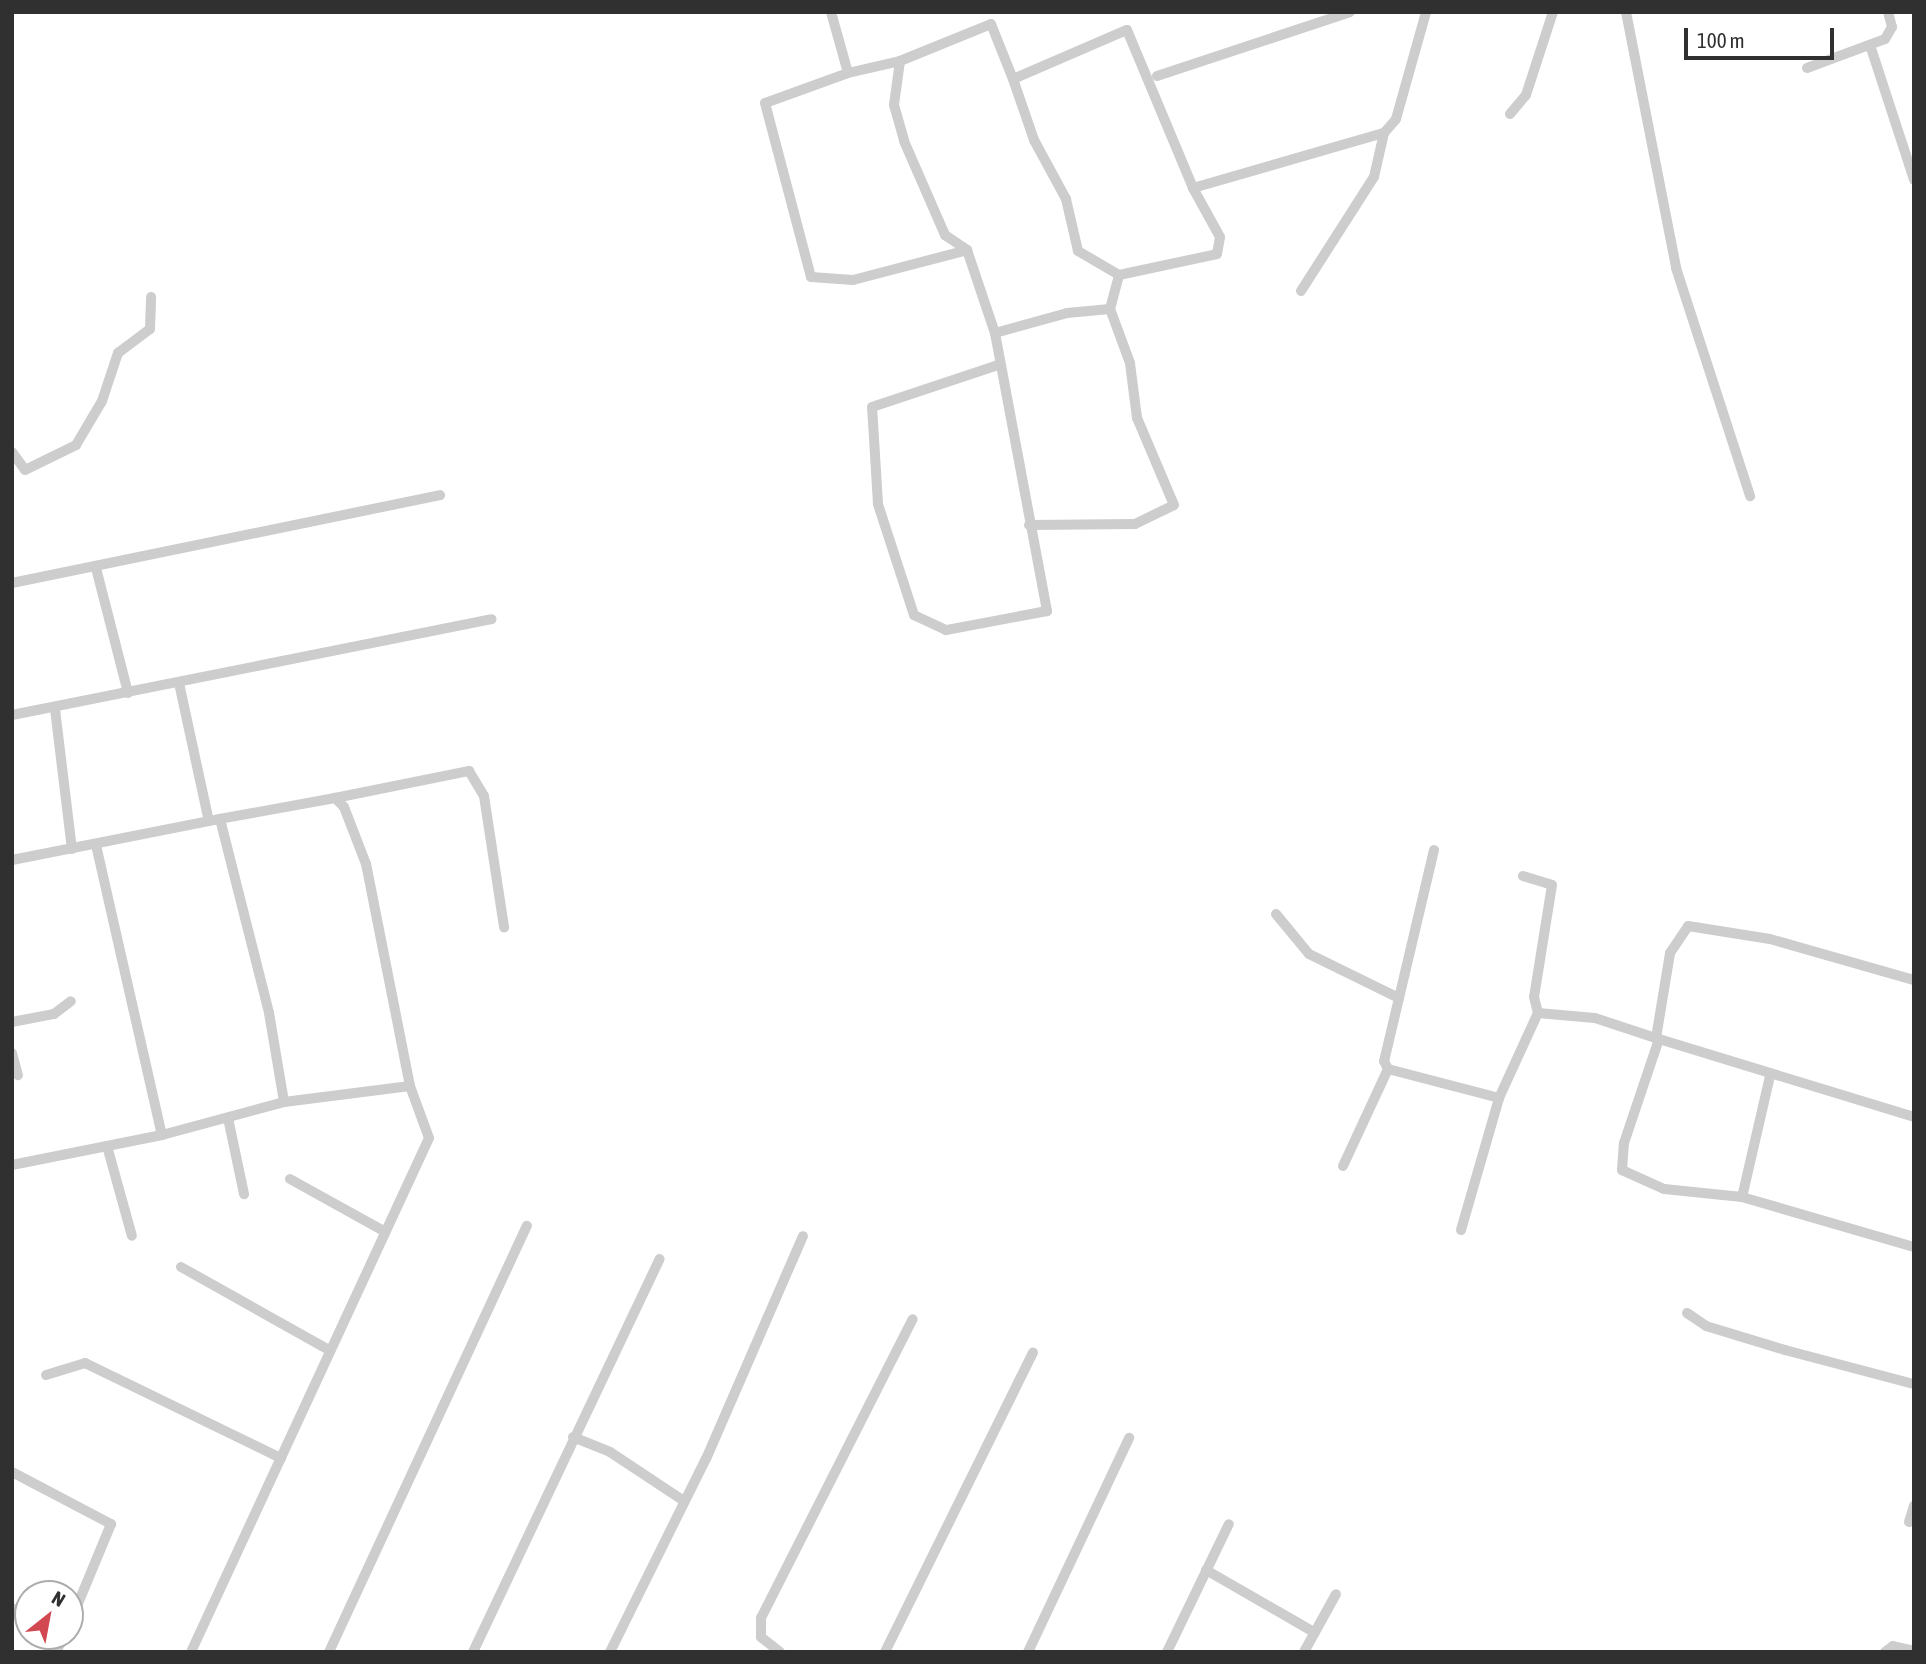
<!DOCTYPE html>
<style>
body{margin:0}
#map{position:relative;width:1926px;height:1664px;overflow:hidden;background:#fff;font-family:"Asap Condensed",sans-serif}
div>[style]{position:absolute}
.street>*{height:10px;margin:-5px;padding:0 5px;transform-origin:5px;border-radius:5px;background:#cdcdcd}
span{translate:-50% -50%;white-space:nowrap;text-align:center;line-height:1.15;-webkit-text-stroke:7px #fff;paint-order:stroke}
.frame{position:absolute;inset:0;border:14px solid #303030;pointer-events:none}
.north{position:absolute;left:14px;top:1580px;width:70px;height:70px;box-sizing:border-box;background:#fff;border:2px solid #acacac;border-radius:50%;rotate:31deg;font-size:19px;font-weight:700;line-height:28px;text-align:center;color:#303030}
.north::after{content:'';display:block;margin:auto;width:24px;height:32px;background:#d24851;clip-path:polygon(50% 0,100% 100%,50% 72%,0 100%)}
.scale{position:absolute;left:1684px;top:28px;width:150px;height:32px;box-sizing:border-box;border:4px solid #303030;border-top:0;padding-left:9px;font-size:21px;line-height:24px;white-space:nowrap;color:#303030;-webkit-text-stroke:5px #fff;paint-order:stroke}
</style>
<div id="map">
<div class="street">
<i style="left:831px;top:12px;width:63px;rotate:74.4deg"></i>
<i style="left:848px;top:73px;width:53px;rotate:-13deg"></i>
<i style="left:900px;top:61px;width:44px;rotate:97.8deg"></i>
<i style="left:894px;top:105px;width:37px;rotate:74deg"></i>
<i style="left:904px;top:141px;width:103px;rotate:66.4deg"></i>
<i style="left:945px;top:235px;width:27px;rotate:34deg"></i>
<i style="left:967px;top:250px;width:88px;rotate:71.4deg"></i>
<i style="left:995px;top:333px;width:75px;rotate:-15.5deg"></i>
<i style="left:1067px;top:313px;width:43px;rotate:-5.3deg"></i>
<i style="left:1110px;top:309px;width:35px;rotate:-75deg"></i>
<i style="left:1119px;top:275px;width:100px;rotate:-12.1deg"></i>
<i style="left:1217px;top:254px;width:17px;rotate:-80deg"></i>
<i style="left:1220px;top:237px;width:56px;rotate:-118.9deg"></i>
<i style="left:1193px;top:188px;width:199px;rotate:-16.1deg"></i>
<i style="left:1384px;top:133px;width:18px;rotate:-49deg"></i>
<i style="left:1396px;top:119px;width:111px;rotate:-74.3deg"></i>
<i style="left:1626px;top:12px;width:261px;rotate:78.9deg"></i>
<i style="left:1676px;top:268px;width:240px;rotate:72deg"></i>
<i style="left:1870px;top:45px;width:142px;rotate:71.9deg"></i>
<i style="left:900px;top:61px;width:98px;rotate:-22.1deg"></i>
<i style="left:991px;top:24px;width:59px;rotate:68.2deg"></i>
<i style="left:1013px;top:79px;width:124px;rotate:-23.3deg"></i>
<i style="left:1127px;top:30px;width:171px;rotate:67.3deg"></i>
<i style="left:1807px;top:68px;width:83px;rotate:-20.4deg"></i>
<i style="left:1885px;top:39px;width:14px;rotate:-60deg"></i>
<i style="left:1892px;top:27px;width:16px;rotate:-105deg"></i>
<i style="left:848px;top:73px;width:88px;rotate:160.1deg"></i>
<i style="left:765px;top:103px;width:180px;rotate:75.2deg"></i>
<i style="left:811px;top:277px;width:42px;rotate:4.1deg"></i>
<i style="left:853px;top:280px;width:118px;rotate:-14.7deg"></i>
<i style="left:1157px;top:76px;width:203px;rotate:-18.3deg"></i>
<i style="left:1013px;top:79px;width:65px;rotate:71deg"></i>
<i style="left:1034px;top:140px;width:67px;rotate:61.5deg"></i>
<i style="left:1066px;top:199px;width:53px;rotate:77deg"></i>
<i style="left:1078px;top:251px;width:48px;rotate:30.3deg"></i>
<i style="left:1510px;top:114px;width:25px;rotate:-50deg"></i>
<i style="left:1526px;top:95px;width:87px;rotate:-72deg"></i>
<i style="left:1301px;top:291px;width:135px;rotate:-57.4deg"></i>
<i style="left:1374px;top:177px;width:45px;rotate:-77.2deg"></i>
<i style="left:995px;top:333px;width:283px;rotate:79.4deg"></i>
<i style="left:1047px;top:611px;width:103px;rotate:169.3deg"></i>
<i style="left:946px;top:630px;width:35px;rotate:-155deg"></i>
<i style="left:914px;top:615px;width:117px;rotate:-108deg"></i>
<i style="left:878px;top:504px;width:97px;rotate:-93.5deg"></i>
<i style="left:872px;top:407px;width:133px;rotate:-18.4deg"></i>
<i style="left:12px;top:452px;width:22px;rotate:54deg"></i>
<i style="left:25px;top:470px;width:57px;rotate:-26.1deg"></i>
<i style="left:76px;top:445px;width:51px;rotate:-59.4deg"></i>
<i style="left:102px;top:401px;width:51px;rotate:-71.6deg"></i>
<i style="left:118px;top:353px;width:40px;rotate:-37deg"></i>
<i style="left:150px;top:329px;width:32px;rotate:-88deg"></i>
<i style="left:1029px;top:525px;width:106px;rotate:-0.5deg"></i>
<i style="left:1135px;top:524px;width:43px;rotate:-26deg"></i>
<i style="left:1174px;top:505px;width:95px;rotate:-113deg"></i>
<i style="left:1137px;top:418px;width:55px;rotate:-97.3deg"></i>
<i style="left:1130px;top:363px;width:58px;rotate:-110.3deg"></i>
<i style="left:96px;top:568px;width:129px;rotate:75.6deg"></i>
<i style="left:12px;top:583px;width:437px;rotate:-11.6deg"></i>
<i style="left:179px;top:683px;width:137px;rotate:77.8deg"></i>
<i style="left:55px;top:709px;width:141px;rotate:83.1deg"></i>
<i style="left:12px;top:715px;width:489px;rotate:-11.3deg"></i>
<i style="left:335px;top:798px;width:137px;rotate:-11.4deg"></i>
<i style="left:469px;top:771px;width:29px;rotate:59deg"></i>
<i style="left:484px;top:796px;width:133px;rotate:81.3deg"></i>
<i style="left:96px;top:845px;width:297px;rotate:77.2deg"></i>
<i style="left:162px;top:1135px;width:126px;rotate:-15.1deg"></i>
<i style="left:1434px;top:850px;width:217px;rotate:103.3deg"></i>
<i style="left:1384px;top:1061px;width:9px;rotate:63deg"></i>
<i style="left:1388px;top:1069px;width:115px;rotate:14.6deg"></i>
<i style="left:12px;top:860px;width:212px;rotate:-11.2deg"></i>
<i style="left:1523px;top:876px;width:30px;rotate:17deg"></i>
<i style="left:1552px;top:885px;width:113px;rotate:99.1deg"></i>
<i style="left:1534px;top:997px;width:16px;rotate:76deg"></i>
<i style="left:1276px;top:914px;width:52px;rotate:50.5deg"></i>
<i style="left:1309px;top:954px;width:100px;rotate:26.1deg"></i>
<i style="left:1538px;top:1013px;width:57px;rotate:5deg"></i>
<i style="left:1595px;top:1018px;width:67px;rotate:18.2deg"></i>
<i style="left:12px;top:1022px;width:43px;rotate:-10.8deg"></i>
<i style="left:54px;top:1014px;width:21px;rotate:-37deg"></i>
<i style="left:1656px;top:1038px;width:86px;rotate:-80.6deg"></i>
<i style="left:1670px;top:953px;width:32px;rotate:-56deg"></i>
<i style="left:1688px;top:926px;width:83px;rotate:9deg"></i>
<i style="left:1770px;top:939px;width:150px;rotate:15.9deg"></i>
<i style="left:12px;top:1053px;width:23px;rotate:75deg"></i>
<i style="left:1770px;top:1076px;width:124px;rotate:103deg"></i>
<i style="left:1742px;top:1197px;width:179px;rotate:16.2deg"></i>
<i style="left:228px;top:1118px;width:78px;rotate:78.1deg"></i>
<i style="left:107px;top:1146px;width:93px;rotate:74.5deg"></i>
<i style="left:12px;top:1165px;width:153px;rotate:-11.3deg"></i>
<i style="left:1343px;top:1166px;width:107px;rotate:-65.1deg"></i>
<i style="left:290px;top:1179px;width:107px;rotate:29deg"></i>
<i style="left:1742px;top:1197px;width:78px;rotate:-174.1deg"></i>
<i style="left:1664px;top:1189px;width:46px;rotate:-155.7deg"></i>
<i style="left:1622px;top:1170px;width:27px;rotate:-86deg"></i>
<i style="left:1624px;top:1143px;width:110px;rotate:-71.4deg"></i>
<i style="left:1659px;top:1039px;width:267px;rotate:17deg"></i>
<i style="left:1461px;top:1230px;width:137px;rotate:-73.9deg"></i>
<i style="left:1499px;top:1098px;width:94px;rotate:-65.4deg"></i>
<i style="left:181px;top:1267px;width:170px;rotate:29.3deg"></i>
<i style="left:1687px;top:1313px;width:23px;rotate:34deg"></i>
<i style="left:1706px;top:1326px;width:83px;rotate:16.9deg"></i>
<i style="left:1785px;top:1350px;width:133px;rotate:14.8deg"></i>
<i style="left:46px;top:1375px;width:41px;rotate:-17.1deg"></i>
<i style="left:85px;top:1363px;width:218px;rotate:25.9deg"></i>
<i style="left:573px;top:1437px;width:40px;rotate:22deg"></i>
<i style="left:610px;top:1452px;width:89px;rotate:33.5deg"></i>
<i style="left:12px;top:1472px;width:112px;rotate:27.7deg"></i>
<i style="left:111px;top:1524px;width:107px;rotate:112.5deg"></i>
<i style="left:1909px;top:1522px;width:17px;rotate:-73deg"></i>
<i style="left:1206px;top:1570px;width:125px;rotate:29.9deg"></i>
<i style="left:12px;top:1608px;width:17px;rotate:24deg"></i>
<i style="left:56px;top:1652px;width:18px;rotate:-63deg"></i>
<i style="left:191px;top:1652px;width:566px;rotate:-65.15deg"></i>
<i style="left:429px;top:1138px;width:55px;rotate:-110.1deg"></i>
<i style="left:410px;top:1086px;width:226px;rotate:-101.2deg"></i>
<i style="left:366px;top:864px;width:61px;rotate:-111.1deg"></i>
<i style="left:344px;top:807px;width:13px;rotate:-135deg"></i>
<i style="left:335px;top:798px;width:117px;rotate:169.7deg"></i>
<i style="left:220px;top:819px;width:200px;rotate:75.8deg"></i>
<i style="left:269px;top:1013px;width:90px;rotate:80.4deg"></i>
<i style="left:284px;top:1102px;width:127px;rotate:-7.2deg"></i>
<i style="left:329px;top:1652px;width:470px;rotate:-65.1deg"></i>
<i style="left:473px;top:1652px;width:435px;rotate:-64.6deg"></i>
<i style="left:610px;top:1652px;width:216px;rotate:-63.6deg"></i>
<i style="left:706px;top:1459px;width:243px;rotate:-66.5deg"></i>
<i style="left:780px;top:1652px;width:24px;rotate:-142deg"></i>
<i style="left:761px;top:1637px;width:19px;rotate:-90deg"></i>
<i style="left:761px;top:1618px;width:335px;rotate:-63.1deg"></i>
<i style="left:885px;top:1652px;width:334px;rotate:-63.7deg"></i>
<i style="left:1028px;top:1652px;width:237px;rotate:-64.7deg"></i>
<i style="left:1167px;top:1652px;width:142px;rotate:-64.2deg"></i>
<i style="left:1304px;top:1652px;width:66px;rotate:-61.1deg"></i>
<i style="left:1885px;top:1652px;width:10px;rotate:-37deg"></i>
<i style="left:1893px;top:1646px;width:22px;rotate:13deg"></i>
</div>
<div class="frame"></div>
<div class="north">N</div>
<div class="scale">100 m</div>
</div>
